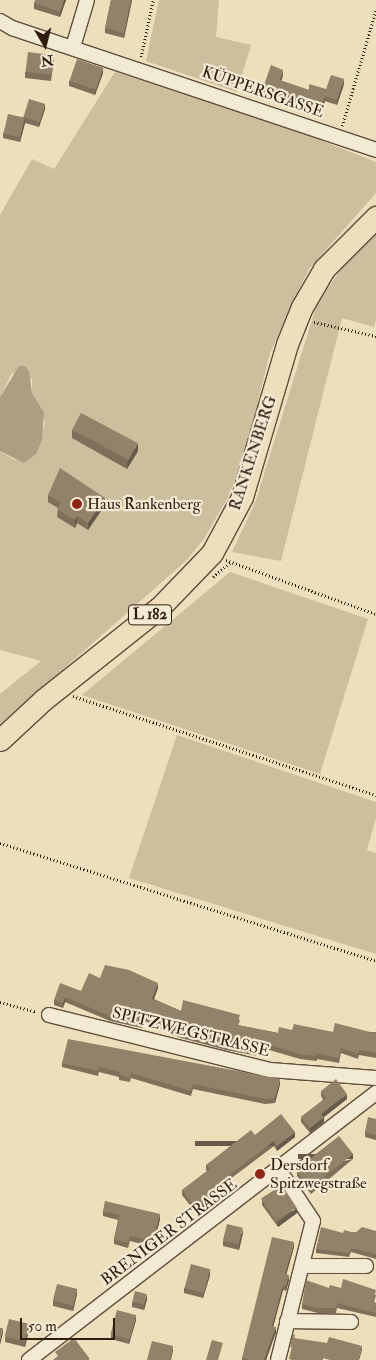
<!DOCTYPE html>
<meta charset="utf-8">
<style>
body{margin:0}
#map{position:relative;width:376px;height:1360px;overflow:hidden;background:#eddfbb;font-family:"IM FELL Double Pica",serif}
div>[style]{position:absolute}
.green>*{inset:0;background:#cdbe9e}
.water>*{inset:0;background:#ad9d81}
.path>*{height:2.5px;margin-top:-1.25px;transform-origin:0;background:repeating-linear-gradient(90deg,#301d10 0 1px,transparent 0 3.5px)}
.roads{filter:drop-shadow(1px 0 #5f4e3b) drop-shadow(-1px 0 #5f4e3b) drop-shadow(0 1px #5f4e3b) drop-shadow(0 -1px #5f4e3b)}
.street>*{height:14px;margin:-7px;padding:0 7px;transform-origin:7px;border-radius:7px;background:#f3ead3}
.primary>*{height:21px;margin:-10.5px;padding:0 10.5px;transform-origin:10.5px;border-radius:10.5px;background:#eddfbb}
.wall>*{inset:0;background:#7e705a}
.shaded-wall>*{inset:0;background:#665b4a;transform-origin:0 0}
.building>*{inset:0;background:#928269;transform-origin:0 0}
.dots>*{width:14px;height:14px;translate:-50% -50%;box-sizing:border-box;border:2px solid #f3ead3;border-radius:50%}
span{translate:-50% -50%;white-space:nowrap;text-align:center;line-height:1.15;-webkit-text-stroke:4.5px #f3ead3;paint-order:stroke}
.shield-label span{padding:1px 4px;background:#f3ead3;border:1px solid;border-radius:4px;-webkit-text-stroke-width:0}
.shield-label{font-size:15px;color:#301d10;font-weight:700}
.street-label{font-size:16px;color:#301d10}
.poi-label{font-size:16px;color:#301d10}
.left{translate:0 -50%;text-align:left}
.north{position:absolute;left:20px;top:20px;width:50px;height:50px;-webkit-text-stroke:4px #f3ead3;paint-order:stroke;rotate:172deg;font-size:14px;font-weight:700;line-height:20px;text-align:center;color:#301d10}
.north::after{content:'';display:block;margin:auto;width:18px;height:22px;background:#301d10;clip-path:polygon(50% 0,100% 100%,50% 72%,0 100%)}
.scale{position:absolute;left:20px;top:1318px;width:95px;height:22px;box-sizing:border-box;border:2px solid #301d10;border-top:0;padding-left:6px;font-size:15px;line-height:18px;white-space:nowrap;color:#301d10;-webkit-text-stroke:4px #f3ead3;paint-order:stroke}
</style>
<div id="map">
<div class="green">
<i style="clip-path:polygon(159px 0,219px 0,216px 37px,251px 45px,237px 92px,146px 61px)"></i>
<i style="clip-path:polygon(115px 72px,259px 116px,376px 162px,376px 193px,309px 269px,302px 283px,270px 353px,244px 458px,227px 499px,204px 539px,188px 559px,0 725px,0 694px,41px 661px,0 650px,0 451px,15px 460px,37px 453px,45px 423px,32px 393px,32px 379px,12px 373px,0 397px,0 215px,32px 159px,54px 169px)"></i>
<i style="clip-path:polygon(376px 227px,376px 320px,374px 327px,342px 318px,281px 561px,232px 552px,255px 503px,317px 304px,354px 250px)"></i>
<i style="clip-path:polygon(230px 572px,368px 619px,320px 774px,82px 695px)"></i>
<i style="clip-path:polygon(177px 735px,376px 802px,376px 818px,367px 850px,376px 853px,376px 954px,129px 878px)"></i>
</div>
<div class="water">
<i style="clip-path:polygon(19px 366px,25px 366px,29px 371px,32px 393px,44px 413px,42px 439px,37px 453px,24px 463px,0 451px,0 397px)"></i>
</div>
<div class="path">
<i style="left:141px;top:57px;width:58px;rotate:-78.1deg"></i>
<i style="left:342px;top:126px;width:121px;rotate:-73.7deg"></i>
<i style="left:314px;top:322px;width:64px;rotate:12.7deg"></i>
<i style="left:226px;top:560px;width:159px;rotate:19.8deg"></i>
<i style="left:213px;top:577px;width:23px;rotate:-40deg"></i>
<i style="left:73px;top:696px;width:319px;rotate:18.1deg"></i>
<i style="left:0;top:843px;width:394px;rotate:17.4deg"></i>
<i style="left:0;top:1002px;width:38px;rotate:15deg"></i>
</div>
<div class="roads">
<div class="street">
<i style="left:0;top:21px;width:14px;rotate:30deg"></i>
<i style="left:12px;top:28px;width:384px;rotate:18.5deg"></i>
<i style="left:73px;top:47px;width:49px;rotate:-73.4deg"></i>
<i style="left:49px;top:1015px;width:228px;rotate:14deg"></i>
<i style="left:270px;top:1070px;width:106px;rotate:4.3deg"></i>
<i style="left:302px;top:1266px;width:64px"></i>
<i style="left:287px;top:1321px;width:64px;rotate:0.9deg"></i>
<i style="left:29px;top:1360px;width:438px;rotate:-37.6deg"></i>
<i style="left:278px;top:1360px;width:143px;rotate:-75.9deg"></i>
<i style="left:313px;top:1221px;width:61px;rotate:-123.7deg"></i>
</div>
<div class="primary">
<i style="left:0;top:740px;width:59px;rotate:-42.9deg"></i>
<i style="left:43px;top:700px;width:149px;rotate:-38.5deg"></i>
<i style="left:160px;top:607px;width:75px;rotate:-46.1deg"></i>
<i style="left:212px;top:553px;width:64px;rotate:-61.8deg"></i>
<i style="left:242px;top:497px;width:159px;rotate:-73.6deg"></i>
<i style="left:287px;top:344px;width:40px;rotate:-68deg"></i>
<i style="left:302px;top:307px;width:44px;rotate:-59.9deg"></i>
<i style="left:324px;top:269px;width:74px;rotate:-45deg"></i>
</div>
</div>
<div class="wall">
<i style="clip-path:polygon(66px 0,60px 17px,34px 9px,34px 3px)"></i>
<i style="clip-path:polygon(111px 0,132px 0,124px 38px,105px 33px,105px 28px)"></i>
<i style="clip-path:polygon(54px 60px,51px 81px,25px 78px,25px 72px)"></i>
<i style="clip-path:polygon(103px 73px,95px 95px,69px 86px,69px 81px)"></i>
<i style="clip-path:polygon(283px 75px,281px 81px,309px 90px,326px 89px,344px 84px,337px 105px,325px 101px,322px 111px,263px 93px,263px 88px)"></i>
<i style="clip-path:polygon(45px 109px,39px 127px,25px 123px,20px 142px,3px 138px,3px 133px,23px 117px)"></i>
<i style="clip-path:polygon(72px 430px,138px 451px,127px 469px,72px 438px)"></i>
<i style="clip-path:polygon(48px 495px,105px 505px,88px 530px,77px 523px,75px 528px,57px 517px,58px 508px,48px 502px)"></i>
<i style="clip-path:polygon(100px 978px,158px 988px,154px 999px,181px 1011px,240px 1020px,238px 1025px,278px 1033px,292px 1030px,333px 1032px,376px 1032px,376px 1058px,359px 1055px,358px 1059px,341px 1053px,339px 1063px,317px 1059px,317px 1061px,300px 1059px,266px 1049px,264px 1057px,226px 1050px,181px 1038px,145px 1021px,142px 1028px,110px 1021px,65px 1002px,63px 1008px,54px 1005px,54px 1000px,81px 991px)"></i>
<i style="clip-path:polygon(62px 1063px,280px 1084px,275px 1103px,265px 1104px,193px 1089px,191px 1096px,131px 1078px,130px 1082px,119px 1080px,119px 1077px,99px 1072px,98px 1076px,62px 1067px)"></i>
<i style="clip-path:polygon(321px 1091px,347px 1099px,324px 1117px,324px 1122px,310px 1133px,301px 1122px,301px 1117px,323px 1100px,321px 1096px)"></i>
<i style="clip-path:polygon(376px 1119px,376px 1140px,365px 1137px,365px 1132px)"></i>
<i style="clip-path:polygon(255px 1135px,295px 1137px,277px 1151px,274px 1146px,213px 1192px,214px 1199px,196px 1213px,182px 1195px,182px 1190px,207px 1171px,206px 1170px,206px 1165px)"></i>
<i style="clip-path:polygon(353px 1159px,311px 1194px,297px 1176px,297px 1171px)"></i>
<i style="clip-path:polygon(262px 1200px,297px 1213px,278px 1227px,262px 1205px)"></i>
<i style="clip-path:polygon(103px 1211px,160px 1219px,153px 1247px,130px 1241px,128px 1248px,114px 1244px,114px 1239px,118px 1220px,103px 1216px)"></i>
<i style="clip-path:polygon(376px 1231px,376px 1259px,351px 1252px,349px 1257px,316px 1253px,316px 1249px,343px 1233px)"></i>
<i style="clip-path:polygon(243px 1233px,239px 1250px,223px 1246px,223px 1241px)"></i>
<i style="clip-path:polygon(294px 1247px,286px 1275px,289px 1280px,286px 1291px,283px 1290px,273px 1327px,276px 1332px,266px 1360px,242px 1360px,242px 1358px)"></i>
<i style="clip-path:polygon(210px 1275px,203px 1298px,184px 1293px,184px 1288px)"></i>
<i style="clip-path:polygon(329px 1288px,376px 1295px,374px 1302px,376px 1303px,376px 1317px,337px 1308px,336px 1313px,318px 1313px,302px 1309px,302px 1304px)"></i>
<i style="clip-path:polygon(77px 1294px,73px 1311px,53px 1306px,53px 1301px)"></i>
<i style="clip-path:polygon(147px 1299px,144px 1310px,132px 1307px,132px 1302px)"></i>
<i style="clip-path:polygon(136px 1320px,129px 1344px,111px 1339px,111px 1334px)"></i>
<i style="clip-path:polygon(29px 1329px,25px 1347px,5px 1342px,5px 1337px)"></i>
</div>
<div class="shaded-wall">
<i style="clip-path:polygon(64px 0,66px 0,60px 17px,60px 12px)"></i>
<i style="clip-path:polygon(131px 0,132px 0,124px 38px,124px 33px)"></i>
<i style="clip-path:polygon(103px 68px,103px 73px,95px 95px,95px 90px)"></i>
<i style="clip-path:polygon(283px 70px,283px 75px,280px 85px,280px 80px)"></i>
<i style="clip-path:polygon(344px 79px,344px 84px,337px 105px,337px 100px)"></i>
<i style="clip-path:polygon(325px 96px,325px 101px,322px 111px,322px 106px)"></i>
<i style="clip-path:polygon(45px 104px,45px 109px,39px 127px,39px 122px)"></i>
<i style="clip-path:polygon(25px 118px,25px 123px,20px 142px,20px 137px)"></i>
<i style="clip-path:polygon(138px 443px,138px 451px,127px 469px,127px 462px)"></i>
<i style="clip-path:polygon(105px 498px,105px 505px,88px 530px,88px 523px)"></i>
<i style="clip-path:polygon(77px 516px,77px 523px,75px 528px,75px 520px)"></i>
<i style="clip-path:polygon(158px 983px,158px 988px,152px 1004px,152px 999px)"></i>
<i style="clip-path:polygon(65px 997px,65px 1002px,63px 1008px,63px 1003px)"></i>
<i style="clip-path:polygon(145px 1016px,145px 1021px,142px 1028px,142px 1023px)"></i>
<i style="clip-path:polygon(280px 1079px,280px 1084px,275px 1103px,275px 1098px)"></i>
<i style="clip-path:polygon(347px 1094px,347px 1099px,324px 1117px,324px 1122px,310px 1133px,310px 1128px,321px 1114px)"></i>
<i style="clip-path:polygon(295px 1132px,295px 1137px,277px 1151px,277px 1146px)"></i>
<i style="left:274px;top:1141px;width:5px;height:79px;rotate:90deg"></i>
<i style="left:353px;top:1154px;width:5px;height:55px;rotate:90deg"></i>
<i style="clip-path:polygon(214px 1194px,214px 1199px,196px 1213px,196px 1208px)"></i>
<i style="clip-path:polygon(297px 1208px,297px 1213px,278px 1227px,278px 1222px)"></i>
<i style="clip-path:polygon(160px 1214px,160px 1219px,153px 1247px,153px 1241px)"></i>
<i style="clip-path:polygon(243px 1228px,243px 1233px,239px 1250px,239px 1245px)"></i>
<i style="clip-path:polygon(294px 1242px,294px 1247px,285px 1279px,285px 1274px)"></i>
<i style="clip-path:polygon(210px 1269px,210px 1275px,203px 1298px,203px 1293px)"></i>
<i style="clip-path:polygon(289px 1275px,289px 1280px,286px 1291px,286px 1286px)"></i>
<i style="clip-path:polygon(283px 1285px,283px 1290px,272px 1331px,272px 1326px)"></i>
<i style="clip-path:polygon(77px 1289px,77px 1294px,73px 1311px,73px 1306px)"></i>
<i style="clip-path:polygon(147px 1294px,147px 1299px,144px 1310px,144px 1305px)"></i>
<i style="clip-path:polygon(136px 1315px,136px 1320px,129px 1344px,129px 1339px)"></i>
<i style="clip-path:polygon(29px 1324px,29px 1329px,25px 1347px,25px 1342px)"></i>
<i style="clip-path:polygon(276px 1327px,276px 1332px,266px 1360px,264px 1360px)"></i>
<i style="clip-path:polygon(3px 1328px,3px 1333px,0 1345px,0 1340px)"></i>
<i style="clip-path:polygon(173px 1346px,173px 1351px,171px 1360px,170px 1360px)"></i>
<i style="clip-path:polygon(362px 1346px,362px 1350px,359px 1360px,358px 1360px)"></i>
</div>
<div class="building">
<i style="clip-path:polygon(35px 0,64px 0,60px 12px,34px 3px)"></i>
<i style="clip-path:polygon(111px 0,131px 0,124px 33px,105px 28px)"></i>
<i style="left:28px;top:52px;width:26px;height:20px;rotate:7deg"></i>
<i style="left:77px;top:59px;width:28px;height:23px;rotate:19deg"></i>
<i style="clip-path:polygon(271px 65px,283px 70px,280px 80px,309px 90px,309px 84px,326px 89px,331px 75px,344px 79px,337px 100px,325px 96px,322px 106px,263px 88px)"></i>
<i style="left:29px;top:99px;width:17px;height:19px;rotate:17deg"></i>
<i style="left:8px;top:114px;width:17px;height:20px;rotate:13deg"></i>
<i style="left:81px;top:413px;width:64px;height:19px;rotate:28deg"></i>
<i style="clip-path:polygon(60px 468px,105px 498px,88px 523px,77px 516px,75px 520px,57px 509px,61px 503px,48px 495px)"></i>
<i style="clip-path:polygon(105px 965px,129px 970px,158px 983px,152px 999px,181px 1011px,183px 1000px,240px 1015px,237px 1025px,278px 1033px,279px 1027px,292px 1030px,294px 1024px,333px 1032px,335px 1023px,374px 1033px,376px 1032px,376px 1053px,359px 1050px,358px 1054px,341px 1048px,339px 1058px,315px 1053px,317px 1056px,300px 1054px,266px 1044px,264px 1052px,226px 1045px,181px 1033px,145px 1016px,142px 1023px,110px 1016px,65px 997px,63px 1003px,54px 1000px,60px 983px,81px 991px,89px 973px,100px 978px)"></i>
<i style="clip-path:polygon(68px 1039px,280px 1079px,275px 1098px,265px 1099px,193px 1084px,191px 1091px,131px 1073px,130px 1078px,119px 1075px,120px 1072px,99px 1067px,98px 1071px,62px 1063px)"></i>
<i style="clip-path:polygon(336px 1079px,347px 1094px,321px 1114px,324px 1117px,310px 1128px,301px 1117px,326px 1098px,321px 1091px)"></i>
<i style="clip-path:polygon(281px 1114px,295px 1132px,277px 1146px,274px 1141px,211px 1189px,214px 1194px,196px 1208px,182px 1190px,210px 1169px,206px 1165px,251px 1130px,255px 1135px)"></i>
<i style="clip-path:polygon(368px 1117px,376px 1119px,376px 1135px,365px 1132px)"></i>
<i style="left:339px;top:1136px;width:23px;height:55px;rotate:52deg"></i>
<i style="left:282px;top:1185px;width:27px;height:25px;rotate:57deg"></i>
<i style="clip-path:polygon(105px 1201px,160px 1214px,153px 1241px,130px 1236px,128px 1243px,114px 1239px,120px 1215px,103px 1211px)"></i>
<i style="left:227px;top:1224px;width:16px;height:17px;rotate:14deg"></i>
<i style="clip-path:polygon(321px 1227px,343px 1233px,344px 1230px,355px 1233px,362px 1227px,376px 1231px,376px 1254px,351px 1248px,349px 1253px,316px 1249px)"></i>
<i style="clip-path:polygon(272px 1237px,294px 1242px,285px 1274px,289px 1275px,286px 1286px,283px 1285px,272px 1326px,276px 1327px,264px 1360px,251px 1360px,242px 1358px)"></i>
<i style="left:191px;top:1264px;width:20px;height:25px;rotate:15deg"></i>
<i style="clip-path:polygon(343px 1279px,376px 1290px,373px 1302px,376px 1303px,376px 1313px,337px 1303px,336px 1308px,318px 1308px,302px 1304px,306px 1280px,329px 1288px,330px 1285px,341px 1288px)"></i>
<i style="left:57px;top:1284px;width:21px;height:17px;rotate:14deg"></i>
<i style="left:135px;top:1291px;width:12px;height:11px;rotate:14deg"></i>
<i style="left:117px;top:1310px;width:20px;height:25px;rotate:15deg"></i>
<i style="left:9px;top:1319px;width:21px;height:18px;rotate:14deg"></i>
<i style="clip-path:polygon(0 1328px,3px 1328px,0 1340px)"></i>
<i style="clip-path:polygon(293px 1334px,295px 1335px,292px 1347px,290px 1347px)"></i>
<i style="clip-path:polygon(329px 1337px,362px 1346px,358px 1360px,330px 1360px,323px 1358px,323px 1360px,292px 1360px,289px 1359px,294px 1338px,327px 1343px)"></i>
<i style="clip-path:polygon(74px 1338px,90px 1359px,88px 1360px,53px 1360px,58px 1356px,55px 1352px)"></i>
<i style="clip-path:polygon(212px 1340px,223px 1343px,218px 1360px,206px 1360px)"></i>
<i style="clip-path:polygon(152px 1341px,173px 1346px,170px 1360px,147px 1360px)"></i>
</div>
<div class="dots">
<i style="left:77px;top:504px;background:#8f2418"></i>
<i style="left:260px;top:1174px;background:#8f2418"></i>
</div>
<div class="shield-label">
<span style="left:150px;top:615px">L 182</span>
</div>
<div class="street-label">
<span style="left:263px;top:92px;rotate:19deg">KÜPPERSGASSE</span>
<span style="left:253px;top:453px;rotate:-72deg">RANKENBERG</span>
<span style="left:191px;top:1032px;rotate:14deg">SPITZWEGSTRASSE</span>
<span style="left:169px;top:1232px;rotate:-37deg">BRENIGER STRASSE</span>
</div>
<div class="poi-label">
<span class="left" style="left:87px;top:504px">Haus Rankenberg</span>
<span class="left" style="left:270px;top:1174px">Dersdorf<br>Spitzwegstraße</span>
</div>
<div class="north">N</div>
<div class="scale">50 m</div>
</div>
